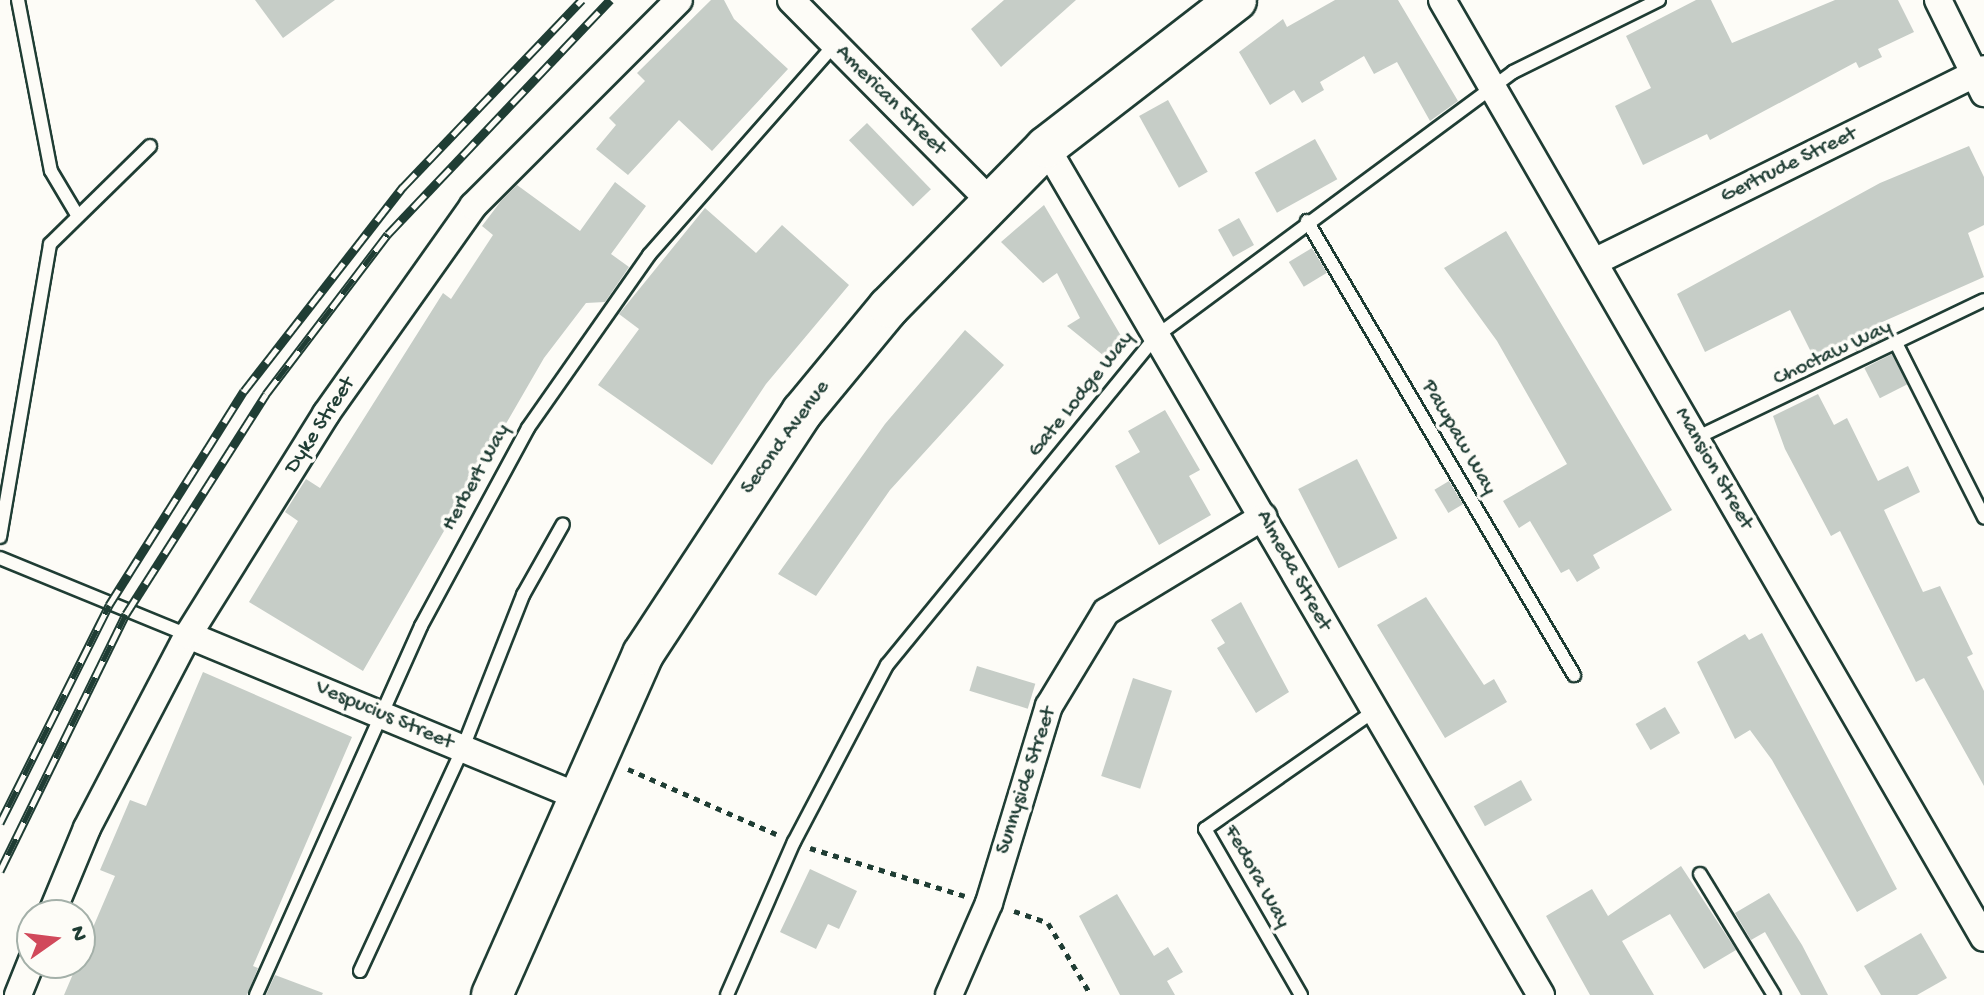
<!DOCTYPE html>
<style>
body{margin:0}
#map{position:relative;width:1984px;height:995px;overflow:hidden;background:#fdfcf7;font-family:"Gochi Hand",sans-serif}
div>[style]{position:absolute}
.building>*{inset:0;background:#c6cdc7;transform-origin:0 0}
.path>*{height:5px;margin-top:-2.5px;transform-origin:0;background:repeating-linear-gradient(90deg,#1f3d34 0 6px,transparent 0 12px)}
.roads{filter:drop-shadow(2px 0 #1f3d34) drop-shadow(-2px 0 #1f3d34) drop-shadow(0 2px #1f3d34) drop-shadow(0 -2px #1f3d34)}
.service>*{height:12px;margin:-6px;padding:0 6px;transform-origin:6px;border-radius:6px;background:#fdfcf7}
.minor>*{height:26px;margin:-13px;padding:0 13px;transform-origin:13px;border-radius:13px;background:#fdfcf7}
.primary>*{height:40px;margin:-20px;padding:0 20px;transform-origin:20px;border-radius:20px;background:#fdfcf7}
.rail>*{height:9px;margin-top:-4.5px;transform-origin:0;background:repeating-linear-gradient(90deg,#fdfcf7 0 18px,#1f3d34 0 36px);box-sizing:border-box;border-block:2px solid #1f3d34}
span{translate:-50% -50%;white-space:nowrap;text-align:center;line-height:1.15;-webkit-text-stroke:7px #fdfcf7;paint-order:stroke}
.street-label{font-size:22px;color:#1f3d34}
.north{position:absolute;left:16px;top:899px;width:80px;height:80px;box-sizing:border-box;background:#fdfcf7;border:2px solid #a4b0a9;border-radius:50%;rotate:76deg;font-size:22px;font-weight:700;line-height:32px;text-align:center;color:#1f3d34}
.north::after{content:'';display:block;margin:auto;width:28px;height:36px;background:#d1495b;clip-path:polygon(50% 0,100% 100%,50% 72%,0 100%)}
</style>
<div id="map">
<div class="building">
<i style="clip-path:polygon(255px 0,335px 0,283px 38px)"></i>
<i style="clip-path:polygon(711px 0,724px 0,734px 19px,788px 69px,712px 151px,679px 120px,628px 175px,596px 149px,616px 125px,609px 118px,645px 81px,637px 73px)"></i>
<i style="clip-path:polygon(1004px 0,1076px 0,1001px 67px,971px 29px)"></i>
<i style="clip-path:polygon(1335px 0,1398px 0,1458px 101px,1430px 121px,1397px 62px,1374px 74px,1364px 56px,1320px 82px,1324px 90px,1302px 103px,1294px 90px,1270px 105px,1239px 52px,1283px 19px,1287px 27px)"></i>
<i style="clip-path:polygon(1696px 0,1711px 0,1732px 43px,1835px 0,1898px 0,1914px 32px,1878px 49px,1882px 57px,1859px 68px,1856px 62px,1710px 140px,1707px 134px,1643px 165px,1615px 106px,1651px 88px,1626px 36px)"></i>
<i style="left:1168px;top:100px;width:82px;height:33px;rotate:61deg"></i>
<i style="left:867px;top:123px;width:92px;height:25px;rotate:46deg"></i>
<i style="left:1315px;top:139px;width:46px;height:69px;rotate:61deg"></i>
<i style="clip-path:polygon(1969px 146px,1984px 177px,1984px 225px,1968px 233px,1984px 277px,1880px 323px,1886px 337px,1856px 351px,1851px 340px,1814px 358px,1790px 310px,1705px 352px,1677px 294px,1880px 183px)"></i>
<i style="clip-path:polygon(615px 182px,646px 206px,611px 254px,629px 267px,605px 302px,586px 303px,544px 358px,363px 671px,249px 602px,298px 521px,285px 512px,306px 479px,320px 488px,443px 293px,451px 299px,493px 235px,482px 226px,501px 201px,517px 185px,580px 231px)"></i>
<i style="clip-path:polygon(1044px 205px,1124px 341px,1109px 360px,1067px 326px,1080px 318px,1057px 273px,1043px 283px,1001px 242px)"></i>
<i style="clip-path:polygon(705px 208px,756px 253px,782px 225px,849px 285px,766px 384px,712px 465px,598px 385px,639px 329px,619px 314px)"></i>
<i style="left:1239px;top:218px;width:31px;height:24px;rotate:61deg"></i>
<i style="clip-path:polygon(1506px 231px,1672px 510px,1593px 555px,1600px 568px,1577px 582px,1569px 569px,1561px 573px,1530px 521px,1519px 528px,1503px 501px,1567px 464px,1497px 341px,1444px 268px)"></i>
<i style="left:1312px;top:248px;width:29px;height:27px;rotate:59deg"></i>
<i style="clip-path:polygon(965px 330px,1004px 365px,890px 490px,816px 596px,778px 574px,885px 424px)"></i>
<i style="left:1892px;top:354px;width:34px;height:31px;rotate:63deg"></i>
<i style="clip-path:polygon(1818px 394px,1834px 425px,1847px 418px,1878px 481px,1908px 466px,1920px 492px,1884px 510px,1923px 592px,1940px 586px,1973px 654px,1967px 657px,1984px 691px,1984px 786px,1924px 678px,1916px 682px,1840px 531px,1831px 536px,1785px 449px,1773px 416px)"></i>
<i style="clip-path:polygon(1165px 410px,1200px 470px,1189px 476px,1211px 515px,1159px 545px,1115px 466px,1140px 452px,1128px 431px)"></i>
<i style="left:1357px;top:459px;width:89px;height:66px;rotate:63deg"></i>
<i style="left:1449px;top:481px;width:27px;height:17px;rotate:59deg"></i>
<i style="clip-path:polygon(1426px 597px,1484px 685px,1494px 679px,1507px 702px,1445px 738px,1377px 625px)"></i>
<i style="clip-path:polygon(1241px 602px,1289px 692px,1256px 713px,1217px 648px,1225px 643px,1211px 620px)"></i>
<i style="clip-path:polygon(1762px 633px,1897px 889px,1857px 912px,1772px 760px,1750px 730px,1735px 739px,1697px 662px,1745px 634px,1749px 640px)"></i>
<i style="left:977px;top:666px;width:61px;height:26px;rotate:17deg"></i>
<i style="clip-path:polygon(203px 672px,352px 737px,253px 966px,258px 968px,247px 995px,64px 995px,115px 876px,100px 870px,130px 800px,146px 806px)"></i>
<i style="left:1133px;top:678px;width:41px;height:103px;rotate:18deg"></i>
<i style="left:1665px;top:707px;width:30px;height:34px;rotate:60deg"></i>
<i style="left:1521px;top:780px;width:23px;height:54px;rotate:61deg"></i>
<i style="clip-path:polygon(1681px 866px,1736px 950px,1704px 969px,1670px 914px,1622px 941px,1654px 995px,1590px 995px,1546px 916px,1592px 889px,1608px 916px)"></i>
<i style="clip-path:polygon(810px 869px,857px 891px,839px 929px,828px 924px,816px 949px,780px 932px)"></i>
<i style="clip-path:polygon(1769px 893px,1802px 945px,1828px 995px,1801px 995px,1765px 932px,1751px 940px,1735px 913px)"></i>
<i style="clip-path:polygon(1117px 894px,1154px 956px,1168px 947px,1183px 972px,1167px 981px,1175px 995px,1120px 995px,1079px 916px)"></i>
<i style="clip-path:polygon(1921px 933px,1947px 978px,1917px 995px,1881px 995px,1864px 966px)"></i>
<i style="clip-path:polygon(275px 975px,323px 993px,322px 995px,266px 995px)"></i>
</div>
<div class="path">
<i style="left:628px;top:769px;width:162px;rotate:23.7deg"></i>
<i style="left:810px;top:848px;width:162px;rotate:17.2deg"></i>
<i style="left:1014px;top:911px;width:36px;rotate:19deg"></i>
<i style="left:1048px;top:923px;width:84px;rotate:59.2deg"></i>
</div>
<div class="roads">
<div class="service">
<i style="left:18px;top:0;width:174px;rotate:79.1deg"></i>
<i style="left:51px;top:171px;width:49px;rotate:59.2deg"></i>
<i style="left:1307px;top:221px;width:527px;rotate:59.54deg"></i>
<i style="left:1898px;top:347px;width:191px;rotate:63.2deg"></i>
<i style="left:1696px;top:438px;width:319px;rotate:-25.6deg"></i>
<i style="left:0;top:537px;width:297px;rotate:-80.3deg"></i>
<i style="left:50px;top:244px;width:140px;rotate:-44.4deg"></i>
<i style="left:0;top:558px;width:203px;rotate:22.3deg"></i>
<i style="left:1700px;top:874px;width:142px;rotate:58.6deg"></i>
<i style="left:360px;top:971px;width:243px;rotate:-65.2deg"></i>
<i style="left:462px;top:750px;width:167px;rotate:-68.5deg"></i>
<i style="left:523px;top:595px;width:81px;rotate:-60.6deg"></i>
<i style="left:256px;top:995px;width:404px;rotate:-65.9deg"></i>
<i style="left:421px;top:626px;width:225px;rotate:-61.6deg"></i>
<i style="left:528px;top:428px;width:211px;rotate:-55deg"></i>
<i style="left:649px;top:255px;width:280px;rotate:-48.6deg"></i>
<i style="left:727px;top:995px;width:167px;rotate:-66.4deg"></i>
<i style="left:794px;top:842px;width:200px;rotate:-62.3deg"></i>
<i style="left:887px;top:665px;width:424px;rotate:-50.7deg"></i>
<i style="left:1155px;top:337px;width:445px;rotate:-36.5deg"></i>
<i style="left:1513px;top:72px;width:163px;rotate:-26.3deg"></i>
<i style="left:1301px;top:995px;width:192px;rotate:-120deg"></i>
<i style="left:1205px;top:829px;width:203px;rotate:-34.9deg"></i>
</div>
<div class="minor">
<i style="left:791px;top:0;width:283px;rotate:45.3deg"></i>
<i style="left:1442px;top:0;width:1083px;rotate:59.98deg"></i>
<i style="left:1938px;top:0;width:104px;rotate:63.7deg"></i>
<i style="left:1046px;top:147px;width:982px;rotate:59.73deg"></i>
<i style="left:1594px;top:262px;width:435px;rotate:-26.3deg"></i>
<i style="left:188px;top:635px;width:423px;rotate:22.5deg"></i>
<i style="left:51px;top:915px;width:94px;rotate:-67.5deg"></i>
<i style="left:87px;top:828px;width:218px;rotate:-62.4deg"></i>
<i style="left:188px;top:635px;width:261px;rotate:-58deg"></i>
<i style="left:326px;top:414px;width:255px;rotate:-54.7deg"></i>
<i style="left:473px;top:206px;width:291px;rotate:-45deg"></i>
<i style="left:18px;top:995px;width:37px;rotate:-68deg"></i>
<i style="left:949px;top:995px;width:100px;rotate:-66.5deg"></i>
<i style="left:989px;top:903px;width:206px;rotate:-73.1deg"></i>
<i style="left:1049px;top:706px;width:110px;rotate:-58.8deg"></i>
<i style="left:1106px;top:612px;width:184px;rotate:-31.2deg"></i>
</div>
<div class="primary">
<i style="left:492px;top:995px;width:373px;rotate:-66.1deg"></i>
<i style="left:643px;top:654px;width:290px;rotate:-56.7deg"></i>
<i style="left:802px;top:412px;width:136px;rotate:-50.4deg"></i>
<i style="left:889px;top:307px;width:224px;rotate:-45.5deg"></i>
<i style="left:1046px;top:147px;width:240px;rotate:-37.7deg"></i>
</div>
</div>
<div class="rail">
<i style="left:0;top:823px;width:244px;rotate:-63.4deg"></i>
<i style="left:109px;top:605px;width:253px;rotate:-57.8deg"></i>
<i style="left:244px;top:391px;width:259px;rotate:-52.1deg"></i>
<i style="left:403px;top:187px;width:259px;rotate:-46.3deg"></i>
<i style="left:0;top:871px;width:286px;rotate:-63.9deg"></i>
<i style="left:126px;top:614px;width:261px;rotate:-57.5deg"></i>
<i style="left:266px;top:394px;width:201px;rotate:-52.7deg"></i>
<i style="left:388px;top:234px;width:323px;rotate:-46.5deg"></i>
</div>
<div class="street-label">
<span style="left:890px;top:101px;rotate:45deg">American Street</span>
<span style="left:1789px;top:166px;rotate:-26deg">Gertrude Street</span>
<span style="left:1833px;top:354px;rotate:-25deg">Choctaw Way</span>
<span style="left:1082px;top:395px;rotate:-51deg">Gate Lodge Way</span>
<span style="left:321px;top:426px;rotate:-57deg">Dyke Street</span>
<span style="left:786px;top:438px;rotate:-54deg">Second Avenue</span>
<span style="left:1458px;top:438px;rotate:60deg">Pawpaw Way</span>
<span style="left:1713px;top:469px;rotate:60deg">Mansion Street</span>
<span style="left:477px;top:478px;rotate:-61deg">Herbert Way</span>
<span style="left:1293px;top:571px;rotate:61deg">Almeda Street</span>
<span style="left:384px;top:716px;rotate:23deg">Vespucius Street</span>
<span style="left:1027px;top:781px;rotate:-72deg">Sunnyside Street</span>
<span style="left:1256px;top:877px;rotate:61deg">Fedora Way</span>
</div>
<div class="north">N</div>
</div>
